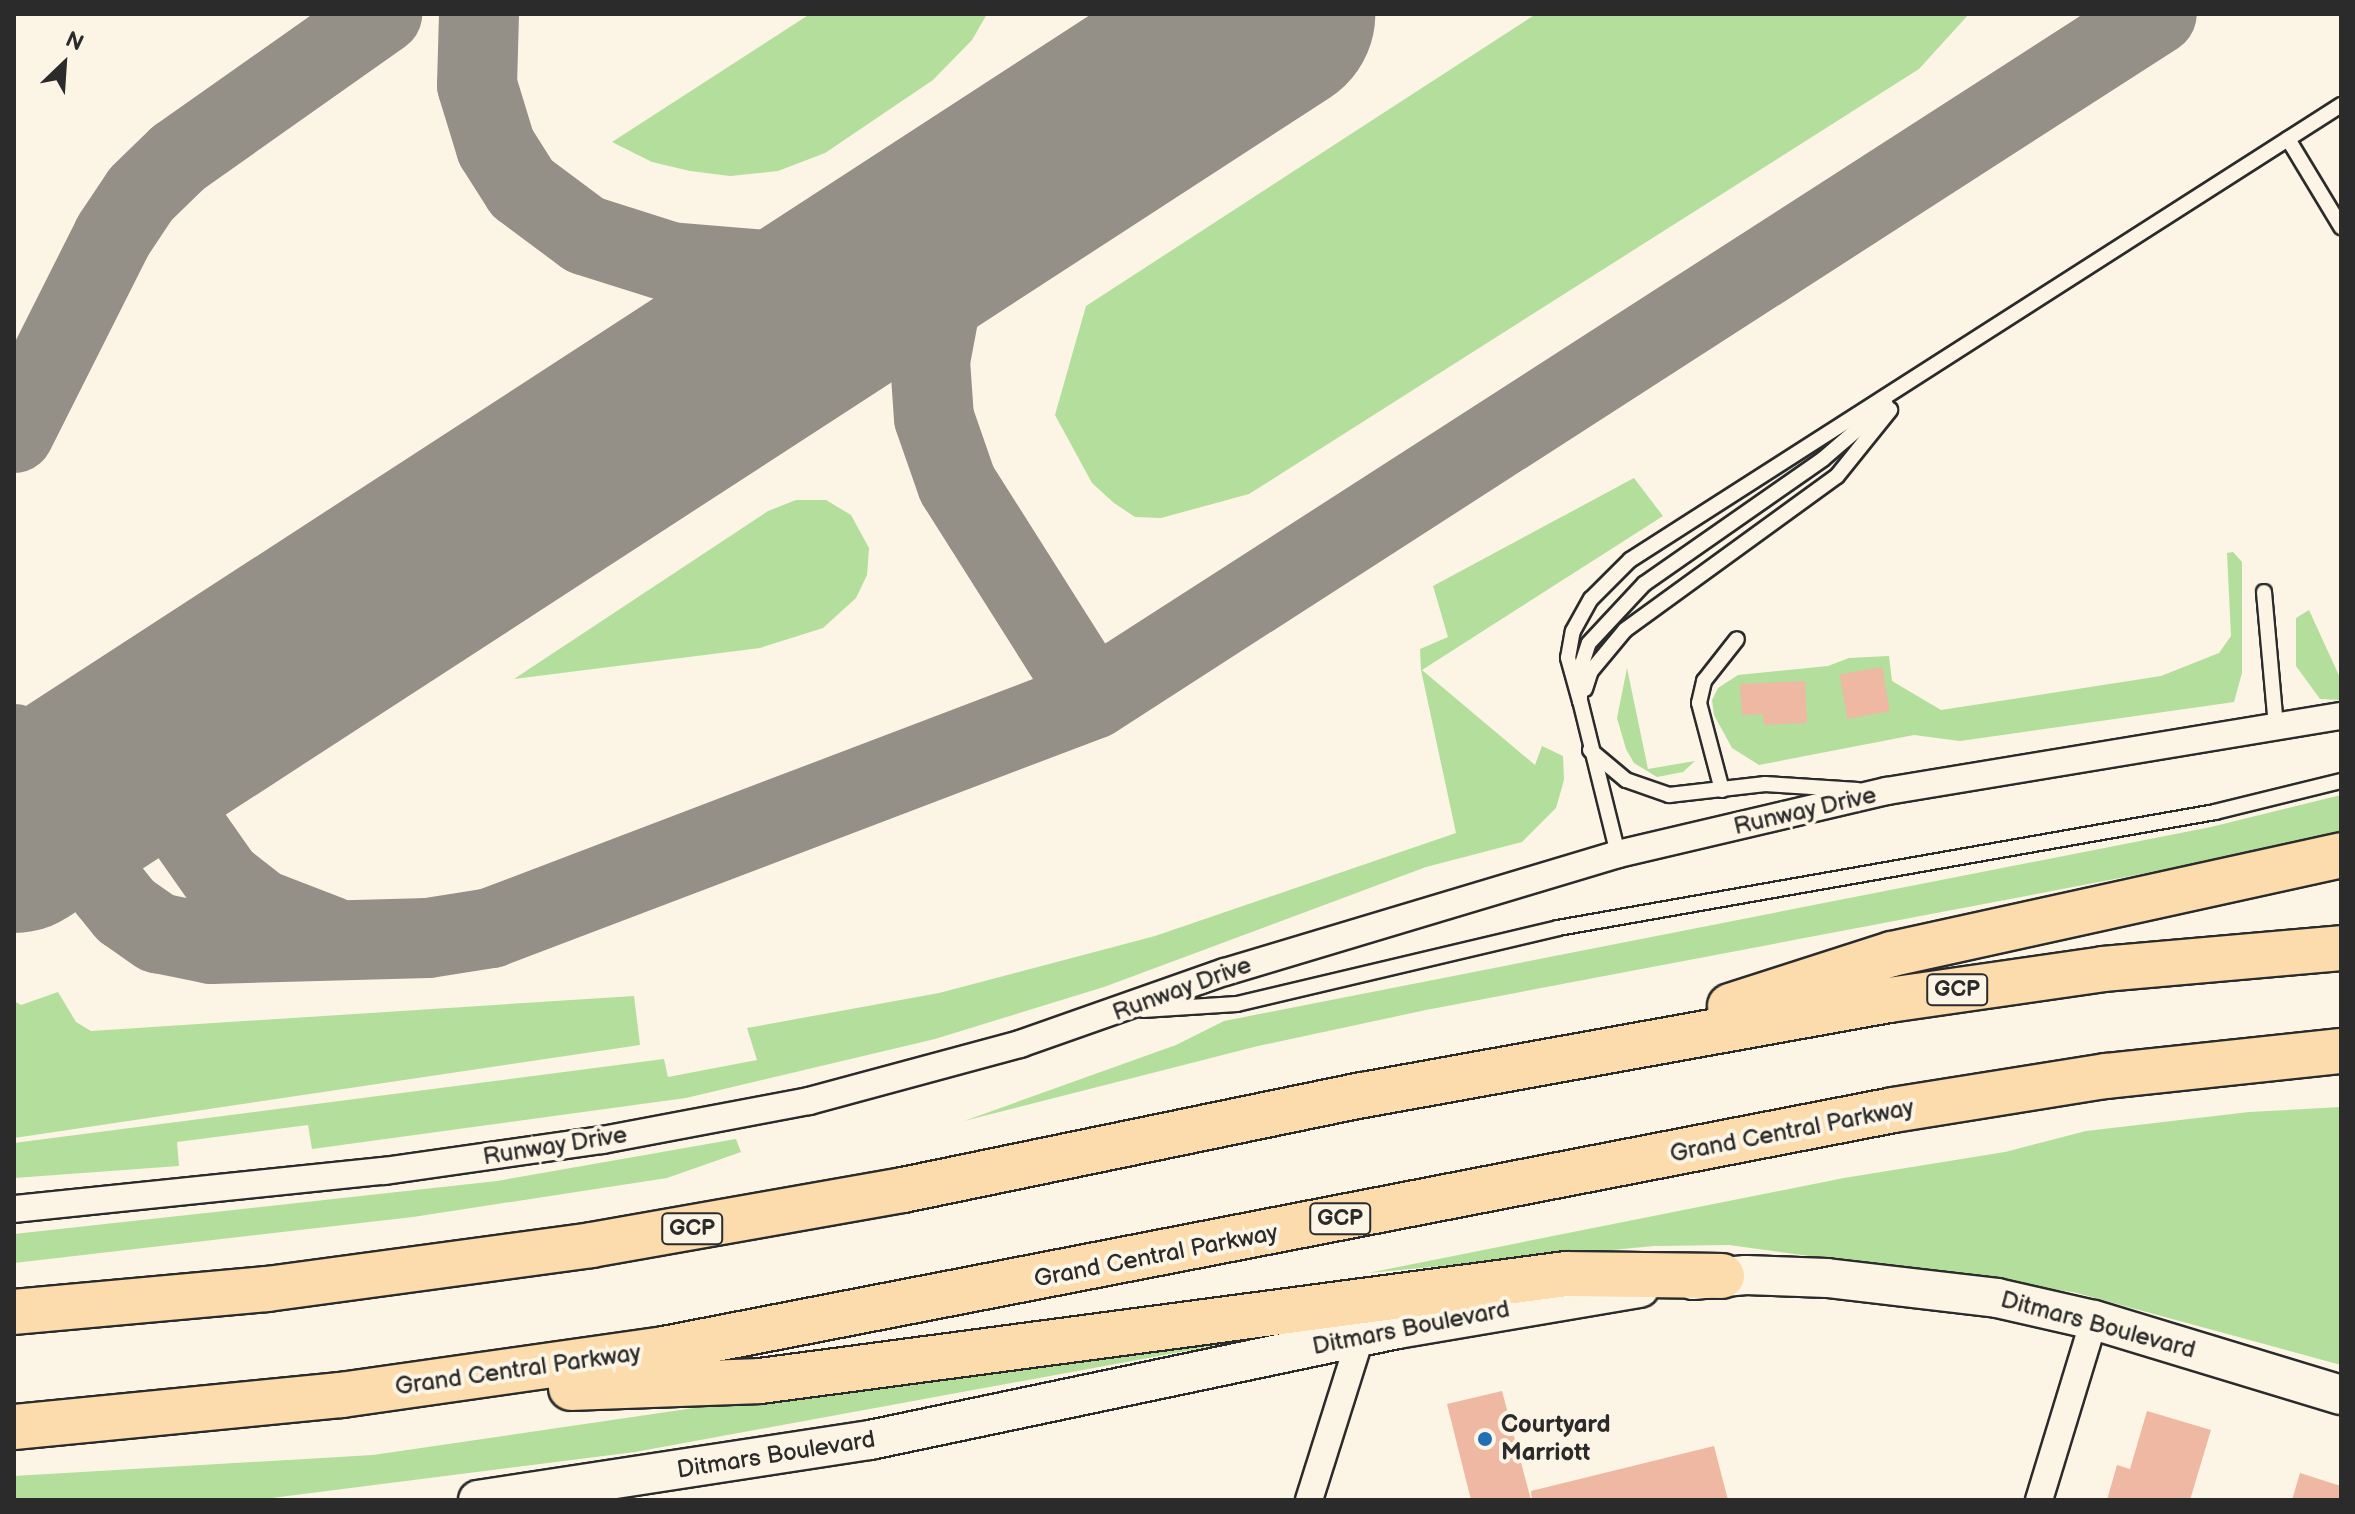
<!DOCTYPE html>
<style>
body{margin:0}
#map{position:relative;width:2355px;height:1514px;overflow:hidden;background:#fcf5e5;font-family:"Balsamiq Sans",sans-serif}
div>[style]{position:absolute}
.green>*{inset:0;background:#b3de9b}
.taxiway>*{height:80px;margin:-40px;padding:0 40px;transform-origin:40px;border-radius:40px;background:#949088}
.runway>*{height:200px;margin:-100px;padding:0 100px;transform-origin:100px;border-radius:100px;background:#949088}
.building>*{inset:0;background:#eeb8a2;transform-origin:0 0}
.roads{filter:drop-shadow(2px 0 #2b2b2b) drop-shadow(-2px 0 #2b2b2b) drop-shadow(0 2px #2b2b2b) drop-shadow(0 -2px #2b2b2b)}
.lane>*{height:14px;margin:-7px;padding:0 7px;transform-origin:7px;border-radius:7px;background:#fcf5e5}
.street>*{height:26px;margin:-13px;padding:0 13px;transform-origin:13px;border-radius:13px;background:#fcf5e5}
.secondary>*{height:38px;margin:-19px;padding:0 19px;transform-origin:19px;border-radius:19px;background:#fcf5e5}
.highway>*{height:44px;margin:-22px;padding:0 22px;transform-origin:22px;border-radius:22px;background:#fcdcac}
.dots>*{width:22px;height:22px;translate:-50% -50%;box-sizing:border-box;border:4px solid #fcf5e5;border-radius:50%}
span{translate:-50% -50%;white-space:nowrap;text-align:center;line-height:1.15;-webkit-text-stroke:8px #fcf5e5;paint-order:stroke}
.shield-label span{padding:2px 6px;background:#fcf5e5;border:2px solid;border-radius:6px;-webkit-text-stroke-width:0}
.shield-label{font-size:22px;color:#2b2b2b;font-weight:700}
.street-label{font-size:24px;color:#2b2b2b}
.poi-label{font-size:24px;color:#2b2b2b;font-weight:700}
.left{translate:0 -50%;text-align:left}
.frame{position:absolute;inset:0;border:16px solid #2b2b2b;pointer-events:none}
.north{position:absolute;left:24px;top:24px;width:80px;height:80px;-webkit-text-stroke:6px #fcf5e5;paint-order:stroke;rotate:25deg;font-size:22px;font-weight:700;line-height:32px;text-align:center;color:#2b2b2b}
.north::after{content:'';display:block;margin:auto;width:28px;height:36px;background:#2b2b2b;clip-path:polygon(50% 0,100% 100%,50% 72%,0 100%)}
</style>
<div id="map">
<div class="green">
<i style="clip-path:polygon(810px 14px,987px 14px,972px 40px,933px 80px,825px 153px,778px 171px,730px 176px,690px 171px,652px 162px,612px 142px)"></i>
<i style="clip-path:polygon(1536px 14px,1969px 14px,1919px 69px,1249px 494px,1161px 518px,1135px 517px,1114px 503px,1092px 483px,1055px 415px,1086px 306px)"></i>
<i style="clip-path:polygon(1634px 478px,1663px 516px,1422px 670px,1535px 765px,1542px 746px,1563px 756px,1564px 780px,1556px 808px,1522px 842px,1426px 867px,1104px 987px,935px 1039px,686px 1098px,312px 1149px,308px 1125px,177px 1142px,179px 1166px,14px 1178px,14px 1143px,664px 1059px,668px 1077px,757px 1060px,747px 1028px,939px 993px,1155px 936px,1456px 833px,1421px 670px,1420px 649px,1448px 637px,1433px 586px)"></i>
<i style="clip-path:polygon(796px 500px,826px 500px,851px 515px,869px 548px,867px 575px,856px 598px,823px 628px,760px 648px,514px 679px,768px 511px)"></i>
<i style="clip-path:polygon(2233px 552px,2242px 562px,2242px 673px,2234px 702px,1960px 741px,1914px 735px,1759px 765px,1732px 748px,1714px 715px,1712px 700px,1718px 688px,1738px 675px,1828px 666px,1849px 658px,1889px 656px,1892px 681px,1941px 710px,2161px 676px,2219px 653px,2231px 636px,2227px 553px)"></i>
<i style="clip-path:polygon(2309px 610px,2341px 680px,2341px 700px,2320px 699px,2296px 666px,2296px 618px)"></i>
<i style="clip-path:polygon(1627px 668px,1648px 769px,1695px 761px,1683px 772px,1657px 777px,1634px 763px,1626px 749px,1617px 718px)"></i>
<i style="clip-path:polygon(2341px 795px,2341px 836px,1426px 1010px,1258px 1046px,964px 1121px,1176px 1045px,1224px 1021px,2211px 827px)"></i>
<i style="clip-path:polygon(58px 992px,76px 1022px,91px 1031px,634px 996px,640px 1045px,14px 1138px,14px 1001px,21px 1005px)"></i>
<i style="clip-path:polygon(2341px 1107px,2341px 1365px,2073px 1292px,1729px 1245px,1654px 1246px,1368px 1273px,1844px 1178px,2005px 1152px,2086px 1131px,2249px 1112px)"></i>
<i style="clip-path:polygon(736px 1139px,741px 1152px,667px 1178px,413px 1217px,14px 1263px,14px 1234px,497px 1181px)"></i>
<i style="clip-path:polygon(1221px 1331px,1235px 1342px,635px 1452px,256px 1500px,14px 1500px,14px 1476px,373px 1455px)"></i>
</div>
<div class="taxiway">
<i style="left:479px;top:14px;width:71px;rotate:91.6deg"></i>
<i style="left:477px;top:85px;width:65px;rotate:73deg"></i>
<i style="left:496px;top:147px;width:49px;rotate:57.6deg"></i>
<i style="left:522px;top:188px;width:79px;rotate:36.7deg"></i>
<i style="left:585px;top:235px;width:89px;rotate:17.6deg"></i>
<i style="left:670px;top:262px;width:95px;rotate:4.8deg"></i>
<i style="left:765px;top:270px;width:69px;rotate:-8.4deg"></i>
<i style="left:833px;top:260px;width:108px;rotate:-15.6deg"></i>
<i style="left:1237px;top:39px;width:25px;rotate:-85deg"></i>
<i style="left:1022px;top:177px;width:101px;rotate:127deg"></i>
<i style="left:961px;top:258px;width:54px;rotate:112.8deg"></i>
<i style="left:940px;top:308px;width:54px;rotate:100.7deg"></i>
<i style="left:930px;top:361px;width:57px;rotate:86deg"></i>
<i style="left:934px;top:418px;width:70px;rotate:70.8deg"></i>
<i style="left:957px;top:484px;width:254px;rotate:57.7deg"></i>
<i style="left:14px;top:433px;width:220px;rotate:-63.3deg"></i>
<i style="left:113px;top:236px;width:50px;rotate:-56.3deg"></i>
<i style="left:141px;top:194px;width:52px;rotate:-44.2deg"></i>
<i style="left:178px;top:158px;width:250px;rotate:-35.2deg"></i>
<i style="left:14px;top:744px;width:173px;rotate:57deg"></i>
<i style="left:108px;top:889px;width:28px;rotate:51deg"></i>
<i style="left:126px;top:911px;width:39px;rotate:35deg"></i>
<i style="left:158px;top:933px;width:54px;rotate:11.7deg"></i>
<i style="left:211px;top:944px;width:217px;rotate:-1.6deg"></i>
<i style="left:428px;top:938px;width:64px;rotate:-9deg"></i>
<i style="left:491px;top:928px;width:644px;rotate:-20.83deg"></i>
<i style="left:1093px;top:699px;width:1265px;rotate:-32.77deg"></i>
<i style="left:135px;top:755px;width:153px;rotate:54.9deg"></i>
<i style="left:223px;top:880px;width:47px;rotate:38.1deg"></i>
<i style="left:260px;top:909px;width:75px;rotate:21.1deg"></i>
</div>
<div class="runway">
<i style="left:14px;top:833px;width:1504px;rotate:-33deg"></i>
</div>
<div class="building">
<i style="left:1882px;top:667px;width:45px;height:43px;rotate:80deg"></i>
<i style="clip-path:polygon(1805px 681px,1807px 723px,1764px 725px,1763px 714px,1742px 715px,1740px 684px)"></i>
<i style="clip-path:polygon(1502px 1391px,1531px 1500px,1471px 1500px,1447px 1404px)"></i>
<i style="clip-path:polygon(2147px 1411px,2211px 1430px,2190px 1500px,2107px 1500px,2117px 1465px,2130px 1469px)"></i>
<i style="clip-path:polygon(1714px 1446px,1728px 1500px,1532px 1500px,1531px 1491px)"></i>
<i style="clip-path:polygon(2300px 1473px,2341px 1486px,2341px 1500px,2292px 1500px)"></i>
</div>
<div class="roads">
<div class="lane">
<i style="left:2288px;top:139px;width:103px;rotate:58.9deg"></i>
<i style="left:2264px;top:592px;width:136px;rotate:84.9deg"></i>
<i style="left:1585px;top:689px;width:19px;rotate:-72deg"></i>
<i style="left:1591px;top:671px;width:53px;rotate:-50.3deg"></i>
<i style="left:1625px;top:630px;width:262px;rotate:-36deg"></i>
<i style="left:1837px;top:476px;width:85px;rotate:-51.2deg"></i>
<i style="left:1580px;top:701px;width:45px;rotate:-105.6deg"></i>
<i style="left:1568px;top:658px;width:27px;rotate:-80deg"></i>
<i style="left:1573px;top:631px;width:37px;rotate:-61deg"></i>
<i style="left:1591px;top:599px;width:55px;rotate:-45deg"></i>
<i style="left:1630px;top:560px;width:844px;rotate:-32.62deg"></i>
<i style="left:1590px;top:750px;width:47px;rotate:39.8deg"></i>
<i style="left:1626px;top:780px;width:46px;rotate:19.2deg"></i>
<i style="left:1669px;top:795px;width:97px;rotate:-6.5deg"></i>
<i style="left:1765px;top:784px;width:93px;rotate:3.7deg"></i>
<i style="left:1722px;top:790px;width:90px;rotate:-104.8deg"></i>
<i style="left:1699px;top:703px;width:23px;rotate:-77deg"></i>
<i style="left:1704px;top:681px;width:53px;rotate:-51.8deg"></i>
<i style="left:1618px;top:854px;width:158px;rotate:-103.9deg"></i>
<i style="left:1580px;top:701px;width:31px;rotate:-90deg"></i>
<i style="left:1580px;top:670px;width:28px;rotate:-72deg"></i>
<i style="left:1589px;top:643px;width:81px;rotate:-47deg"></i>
<i style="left:1644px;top:584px;width:218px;rotate:-34.9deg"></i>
<i style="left:1823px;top:459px;width:83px;rotate:-40.6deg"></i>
<i style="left:1143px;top:1010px;width:94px;rotate:-3.7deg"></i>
<i style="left:1237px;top:1004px;width:330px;rotate:-13.3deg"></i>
<i style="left:1558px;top:928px;width:667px;rotate:-10.01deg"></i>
<i style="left:2215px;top:812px;width:130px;rotate:-13.8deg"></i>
</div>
<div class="street">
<i style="left:14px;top:1209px;width:372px;rotate:-5.9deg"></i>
<i style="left:384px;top:1171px;width:220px;rotate:-8.1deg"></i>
<i style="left:602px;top:1140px;width:211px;rotate:-10.7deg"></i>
<i style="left:809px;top:1101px;width:219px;rotate:-15.1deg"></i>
<i style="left:1020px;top:1044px;width:217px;rotate:-19.4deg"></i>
<i style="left:1225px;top:972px;width:410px;rotate:-16.7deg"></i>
<i style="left:1618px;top:854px;width:276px;rotate:-13.2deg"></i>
<i style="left:1887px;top:791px;width:460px;rotate:-9.4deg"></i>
<i style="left:1309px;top:1500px;width:170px;rotate:-72.5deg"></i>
<i style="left:2039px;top:1500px;width:188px;rotate:-73deg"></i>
</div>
<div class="secondary">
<i style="left:1693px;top:1280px;width:53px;rotate:-5.4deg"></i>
<i style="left:1746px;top:1275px;width:81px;rotate:2.1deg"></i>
<i style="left:1827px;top:1278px;width:171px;rotate:6.7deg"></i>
<i style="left:1997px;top:1298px;width:99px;rotate:12.8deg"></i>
<i style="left:2094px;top:1320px;width:258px;rotate:16.9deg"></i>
<i style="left:478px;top:1500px;width:397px;rotate:-8.7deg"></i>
<i style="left:870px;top:1440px;width:539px;rotate:-11.89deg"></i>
<i style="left:1397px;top:1329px;width:246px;rotate:-9.6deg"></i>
</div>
<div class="highway">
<i style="left:1730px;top:1006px;width:170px;rotate:-17.8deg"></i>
<i style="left:1892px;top:954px;width:460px;rotate:-12.4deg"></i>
<i style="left:14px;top:1312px;width:254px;rotate:-5.2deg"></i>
<i style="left:267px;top:1289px;width:327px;rotate:-7.7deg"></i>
<i style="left:591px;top:1245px;width:317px;rotate:-10deg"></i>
<i style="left:903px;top:1190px;width:470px;rotate:-11.7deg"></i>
<i style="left:1363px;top:1095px;width:535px;rotate:-10.24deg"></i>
<i style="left:1889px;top:1000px;width:216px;rotate:-8.2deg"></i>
<i style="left:2103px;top:969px;width:239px;rotate:-5deg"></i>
<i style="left:571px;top:1388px;width:189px;rotate:-2.1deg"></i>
<i style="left:760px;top:1381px;width:813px;rotate:-7.56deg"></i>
<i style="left:1566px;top:1274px;width:156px;rotate:0.7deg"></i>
<i style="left:14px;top:1427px;width:329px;rotate:-5.6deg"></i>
<i style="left:341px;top:1395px;width:326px;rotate:-8.1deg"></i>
<i style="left:664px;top:1349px;width:1252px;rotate:-11deg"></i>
<i style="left:1893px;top:1110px;width:216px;rotate:-9.1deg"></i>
<i style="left:2106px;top:1076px;width:236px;rotate:-6.1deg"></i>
</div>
</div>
<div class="dots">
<i style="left:1485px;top:1439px;background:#1f6fb2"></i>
</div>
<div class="shield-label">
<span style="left:1957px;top:990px">GCP</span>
<span style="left:1340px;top:1219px">GCP</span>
<span style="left:692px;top:1229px">GCP</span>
</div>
<div class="street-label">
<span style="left:1805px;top:811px;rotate:-13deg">Runway Drive</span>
<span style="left:1182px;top:989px;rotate:-20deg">Runway Drive</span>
<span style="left:1792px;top:1131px;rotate:-11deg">Grand Central Parkway</span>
<span style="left:555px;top:1146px;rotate:-9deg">Runway Drive</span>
<span style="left:1156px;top:1256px;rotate:-11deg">Grand Central Parkway</span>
<span style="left:2098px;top:1325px;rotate:15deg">Ditmars Boulevard</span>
<span style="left:1411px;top:1328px;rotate:-11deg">Ditmars Boulevard</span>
<span style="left:518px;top:1370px;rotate:-8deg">Grand Central Parkway</span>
<span style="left:776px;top:1455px;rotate:-9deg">Ditmars Boulevard</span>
</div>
<div class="poi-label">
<span class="left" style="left:1501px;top:1439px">Courtyard<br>Marriott</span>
</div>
<div class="frame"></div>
<div class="north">N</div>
</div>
